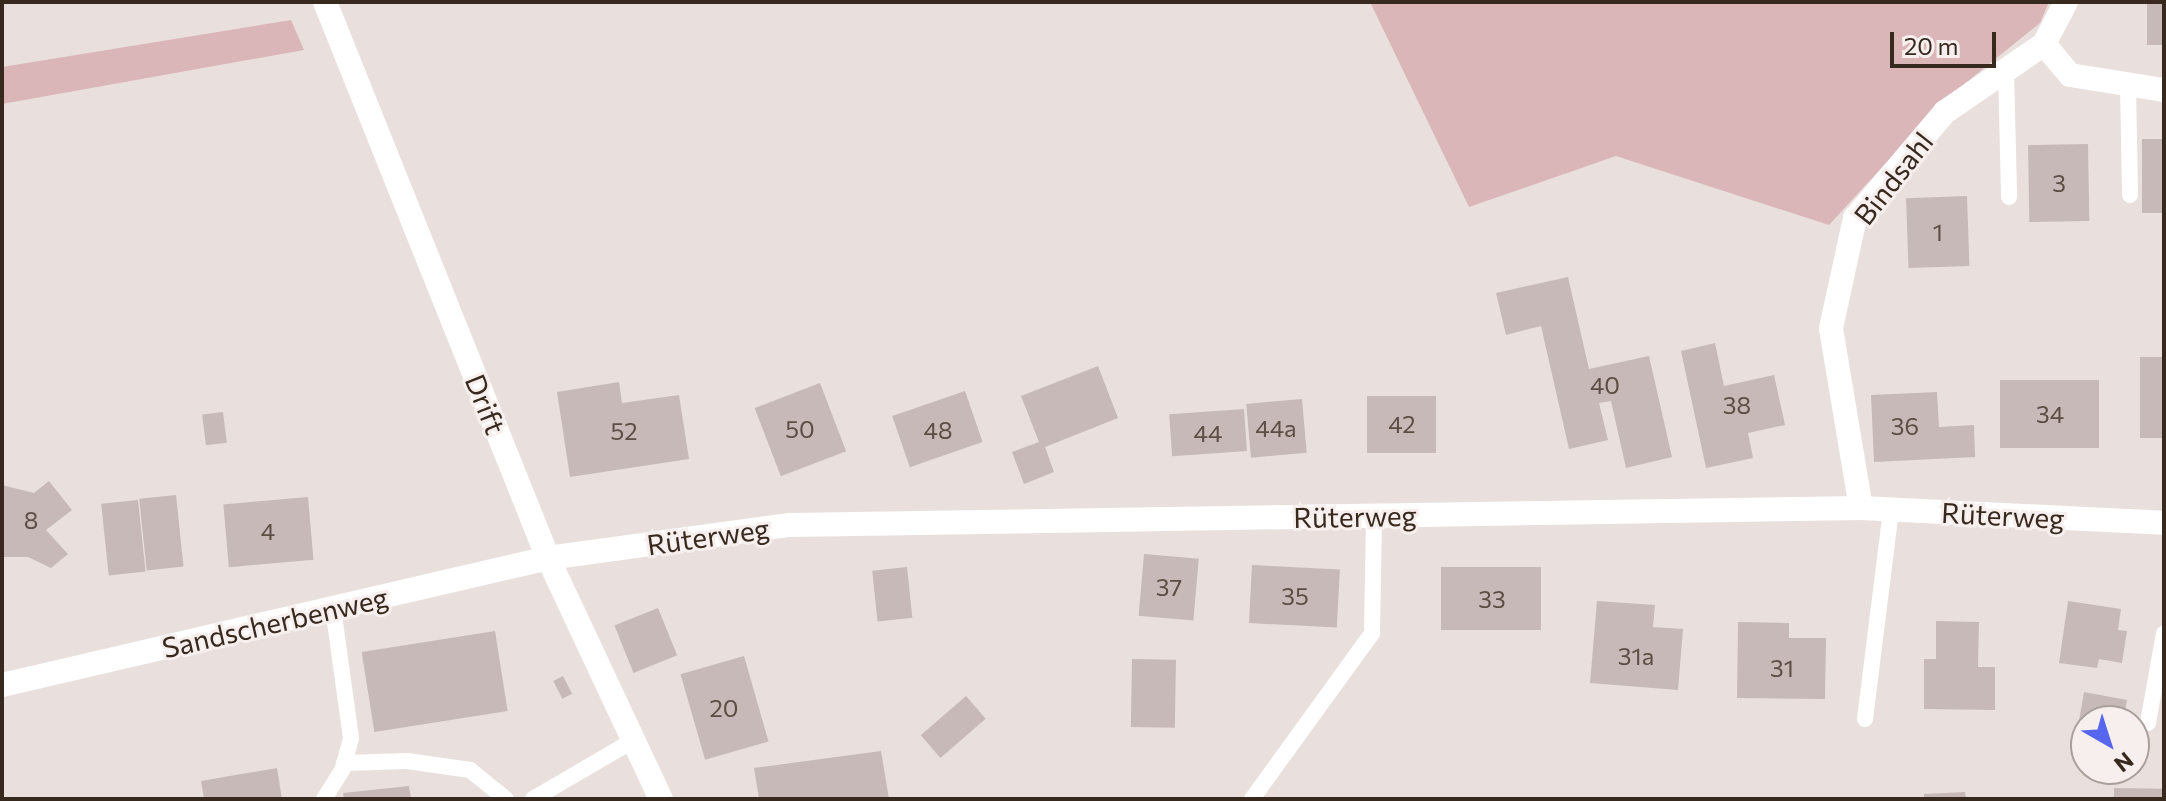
<!DOCTYPE html>
<meta charset="utf-8">
<style>
body{margin:0}
#map{position:relative;width:2166px;height:801px;overflow:hidden;background:#e9e0dd;font-family:Commissioner,sans-serif}
div>[style]{position:absolute}
.green>*{inset:0;background:#dab6b9}
.building>*{inset:0;background:#c6b9b7;transform-origin:0 0}
.lane>*{height:16px;margin:-8px;padding:0 8px;transform-origin:8px;border-radius:8px;background:#fff}
.street>*{height:24px;margin:-12px;padding:0 12px;transform-origin:12px;border-radius:12px;background:#fff}
span{translate:-50% -50%;white-space:nowrap;text-align:center;line-height:1.15;-webkit-text-stroke:6px #f6efed;paint-order:stroke}
.number-label{font-size:24px;color:#5c4d45}
.number-label span{-webkit-text-stroke-width:0}
.street-label{font-size:28px;color:#38291f}
.frame{position:absolute;inset:0;border:4px solid #38291f;pointer-events:none}
.north{position:absolute;left:2070px;top:705px;width:80px;height:80px;box-sizing:border-box;background:#f6efed;border:2px solid #aaa09b;border-radius:50%;rotate:141deg;font-size:22px;font-weight:700;line-height:32px;text-align:center;color:#38291f}
.north::after{content:'';display:block;margin:auto;width:28px;height:36px;background:#5666ee;clip-path:polygon(50% 0,100% 100%,50% 72%,0 100%)}
.scale{position:absolute;left:1890px;top:32px;width:106px;height:36px;box-sizing:border-box;border:4px solid #38291f;border-top:0;padding-left:10px;font-size:24px;line-height:28px;white-space:nowrap;color:#38291f;-webkit-text-stroke:6px #f6efed;paint-order:stroke}
</style>
<div id="map">
<div class="green">
<i style="clip-path:polygon(1370px 2px,2049px 2px,2040px 23px,1942px 102px,1829px 225px,1616px 156px,1469px 207px)"></i>
<i style="clip-path:polygon(291px 20px,304px 50px,2px 104px,2px 67px)"></i>
</div>
<div class="building">
<i style="left:2147px;top:2px;width:17px;height:43px"></i>
<i style="left:2142px;top:139px;width:22px;height:74px"></i>
<i style="left:2088px;top:144px;width:77px;height:60px;rotate:89deg"></i>
<i style="left:1967px;top:196px;width:70px;height:61px;rotate:88deg"></i>
<i style="clip-path:polygon(1568px 277px,1589px 369px,1649px 356px,1672px 457px,1626px 468px,1611px 401px,1599px 403px,1608px 440px,1569px 449px,1541px 326px,1506px 335px,1496px 293px)"></i>
<i style="clip-path:polygon(1715px 343px,1724px 386px,1774px 375px,1785px 425px,1748px 433px,1753px 458px,1706px 468px,1681px 351px)"></i>
<i style="left:2140px;top:357px;width:24px;height:81px"></i>
<i style="clip-path:polygon(1098px 366px,1118px 418px,1045px 447px,1054px 472px,1024px 484px,1012px 452px,1039px 442px,1021px 396px)"></i>
<i style="left:2000px;top:380px;width:99px;height:68px"></i>
<i style="clip-path:polygon(619px 382px,622px 403px,679px 395px,689px 459px,570px 477px,557px 392px)"></i>
<i style="left:820px;top:383px;width:73px;height:70px;rotate:69deg"></i>
<i style="left:965px;top:391px;width:54px;height:77px;rotate:71deg"></i>
<i style="clip-path:polygon(1937px 392px,1939px 427px,1974px 425px,1975px 457px,1874px 462px,1871px 395px)"></i>
<i style="left:1367px;top:396px;width:69px;height:57px"></i>
<i style="left:1302px;top:399px;width:54px;height:56px;rotate:85deg"></i>
<i style="left:1244px;top:409px;width:42px;height:75px;rotate:86deg"></i>
<i style="left:223px;top:412px;width:31px;height:21px;rotate:83deg"></i>
<i style="clip-path:polygon(49px 481px,72px 510px,46px 530px,68px 554px,51px 568px,28px 557px,3px 557px,2px 485px,34px 493px)"></i>
<i style="left:176px;top:495px;width:72px;height:37px;rotate:84deg"></i>
<i style="left:308px;top:497px;width:63px;height:85px;rotate:85deg"></i>
<i style="left:138px;top:500px;width:72px;height:37px;rotate:84deg"></i>
<i style="left:1144px;top:554px;width:55px;height:62px;rotate:5deg"></i>
<i style="left:1252px;top:565px;width:88px;height:58px;rotate:3deg"></i>
<i style="left:907px;top:567px;width:51px;height:35px;rotate:84deg"></i>
<i style="left:1441px;top:567px;width:100px;height:63px"></i>
<i style="clip-path:polygon(1597px 601px,1655px 605px,1653px 627px,1683px 629px,1678px 690px,1590px 683px)"></i>
<i style="clip-path:polygon(2068px 601px,2121px 609px,2118px 630px,2127px 631px,2122px 663px,2099px 659px,2097px 668px,2059px 663px)"></i>
<i style="left:658px;top:608px;width:51px;height:47px;rotate:68deg"></i>
<i style="clip-path:polygon(1936px 621px,1979px 622px,1978px 667px,1995px 667px,1995px 710px,1924px 709px,1924px 659px,1936px 659px)"></i>
<i style="clip-path:polygon(1738px 622px,1789px 623px,1789px 638px,1826px 638px,1825px 699px,1737px 698px)"></i>
<i style="left:495px;top:631px;width:81px;height:135px;rotate:81deg"></i>
<i style="left:744px;top:656px;width:89px;height:66px;rotate:74deg"></i>
<i style="left:1132px;top:659px;width:44px;height:68px;rotate:1deg"></i>
<i style="left:563px;top:676px;width:20px;height:11px;rotate:63deg"></i>
<i style="clip-path:polygon(2084px 692px,2127px 700px,2123px 721px,2086px 721px,2086px 740px,2076px 738px)"></i>
<i style="left:966px;top:696px;width:30px;height:60px;rotate:49deg"></i>
<i style="clip-path:polygon(881px 751px,889px 799px,759px 799px,754px 768px)"></i>
<i style="clip-path:polygon(277px 768px,282px 799px,204px 799px,201px 781px)"></i>
<i style="clip-path:polygon(409px 786px,411px 799px,344px 799px,343px 793px)"></i>
<i style="left:2114px;top:788px;width:50px;height:11px;rotate:1deg"></i>
<i style="clip-path:polygon(1965px 792px,1966px 799px,1924px 799px,1924px 794px)"></i>
</div>
<div class="lane">
<i style="left:2006px;top:70px;width:127px;rotate:88.6deg"></i>
<i style="left:2128px;top:87px;width:108px;rotate:88.9deg"></i>
<i style="left:1865px;top:719px;width:211px;rotate:-82.9deg"></i>
<i style="left:2148px;top:723px;width:91px;rotate:-79.9deg"></i>
<i style="left:344px;top:763px;width:63px;rotate:-1.8deg"></i>
<i style="left:407px;top:761px;width:64px;rotate:8.1deg"></i>
<i style="left:470px;top:770px;width:46px;rotate:38.9deg"></i>
<i style="left:324px;top:799px;width:36px;rotate:-58deg"></i>
<i style="left:343px;top:768px;width:31px;rotate:-75deg"></i>
<i style="left:351px;top:738px;width:131px;rotate:-97.9deg"></i>
<i style="left:533px;top:799px;width:117px;rotate:-30.3deg"></i>
<i style="left:1252px;top:799px;width:205px;rotate:-54.1deg"></i>
<i style="left:1372px;top:633px;width:117px;rotate:-89deg"></i>
</div>
<div class="street">
<i style="left:325px;top:2px;width:599px;rotate:68.15deg"></i>
<i style="left:548px;top:558px;width:266px;rotate:64.9deg"></i>
<i style="left:2044px;top:44px;width:47px;rotate:-62.4deg"></i>
<i style="left:1861px;top:508px;width:182px;rotate:-99.5deg"></i>
<i style="left:1831px;top:328px;width:113px;rotate:-77.7deg"></i>
<i style="left:1855px;top:218px;width:139px;rotate:-49.7deg"></i>
<i style="left:1945px;top:112px;width:120px;rotate:-34.5deg"></i>
<i style="left:2044px;top:44px;width:40px;rotate:50deg"></i>
<i style="left:2070px;top:75px;width:95px;rotate:9.1deg"></i>
<i style="left:2px;top:685px;width:561px;rotate:-13.09deg"></i>
<i style="left:548px;top:558px;width:244px;rotate:-7.8deg"></i>
<i style="left:790px;top:525px;width:1071px;rotate:-0.91deg"></i>
<i style="left:1861px;top:508px;width:303px;rotate:2.8deg"></i>
</div>
<div class="number-label">
<span style="left:2059px;top:183px">3</span>
<span style="left:1938px;top:232px">1</span>
<span style="left:1605px;top:385px">40</span>
<span style="left:1737px;top:405px">38</span>
<span style="left:2050px;top:414px">34</span>
<span style="left:1402px;top:424px">42</span>
<span style="left:1905px;top:426px">36</span>
<span style="left:1276px;top:428px">44a</span>
<span style="left:800px;top:429px">50</span>
<span style="left:938px;top:430px">48</span>
<span style="left:624px;top:431px">52</span>
<span style="left:1208px;top:433px">44</span>
<span style="left:31px;top:520px">8</span>
<span style="left:268px;top:531px">4</span>
<span style="left:1169px;top:587px">37</span>
<span style="left:1295px;top:596px">35</span>
<span style="left:1492px;top:599px">33</span>
<span style="left:1636px;top:656px">31a</span>
<span style="left:1782px;top:668px">31</span>
<span style="left:724px;top:708px">20</span>
</div>
<div class="street-label">
<span style="left:1893px;top:178px;rotate:-52deg">Bindsahl</span>
<span style="left:486px;top:404px;rotate:68deg">Drift</span>
<span style="left:2003px;top:515px;rotate:3deg">Rüterweg</span>
<span style="left:1355px;top:516px;rotate:-1deg">Rüterweg</span>
<span style="left:708px;top:536px;rotate:-8deg">Rüterweg</span>
<span style="left:275px;top:622px;rotate:-13deg">Sandscherbenweg</span>
</div>
<div class="frame"></div>
<div class="north">N</div>
<div class="scale">20 m</div>
</div>
